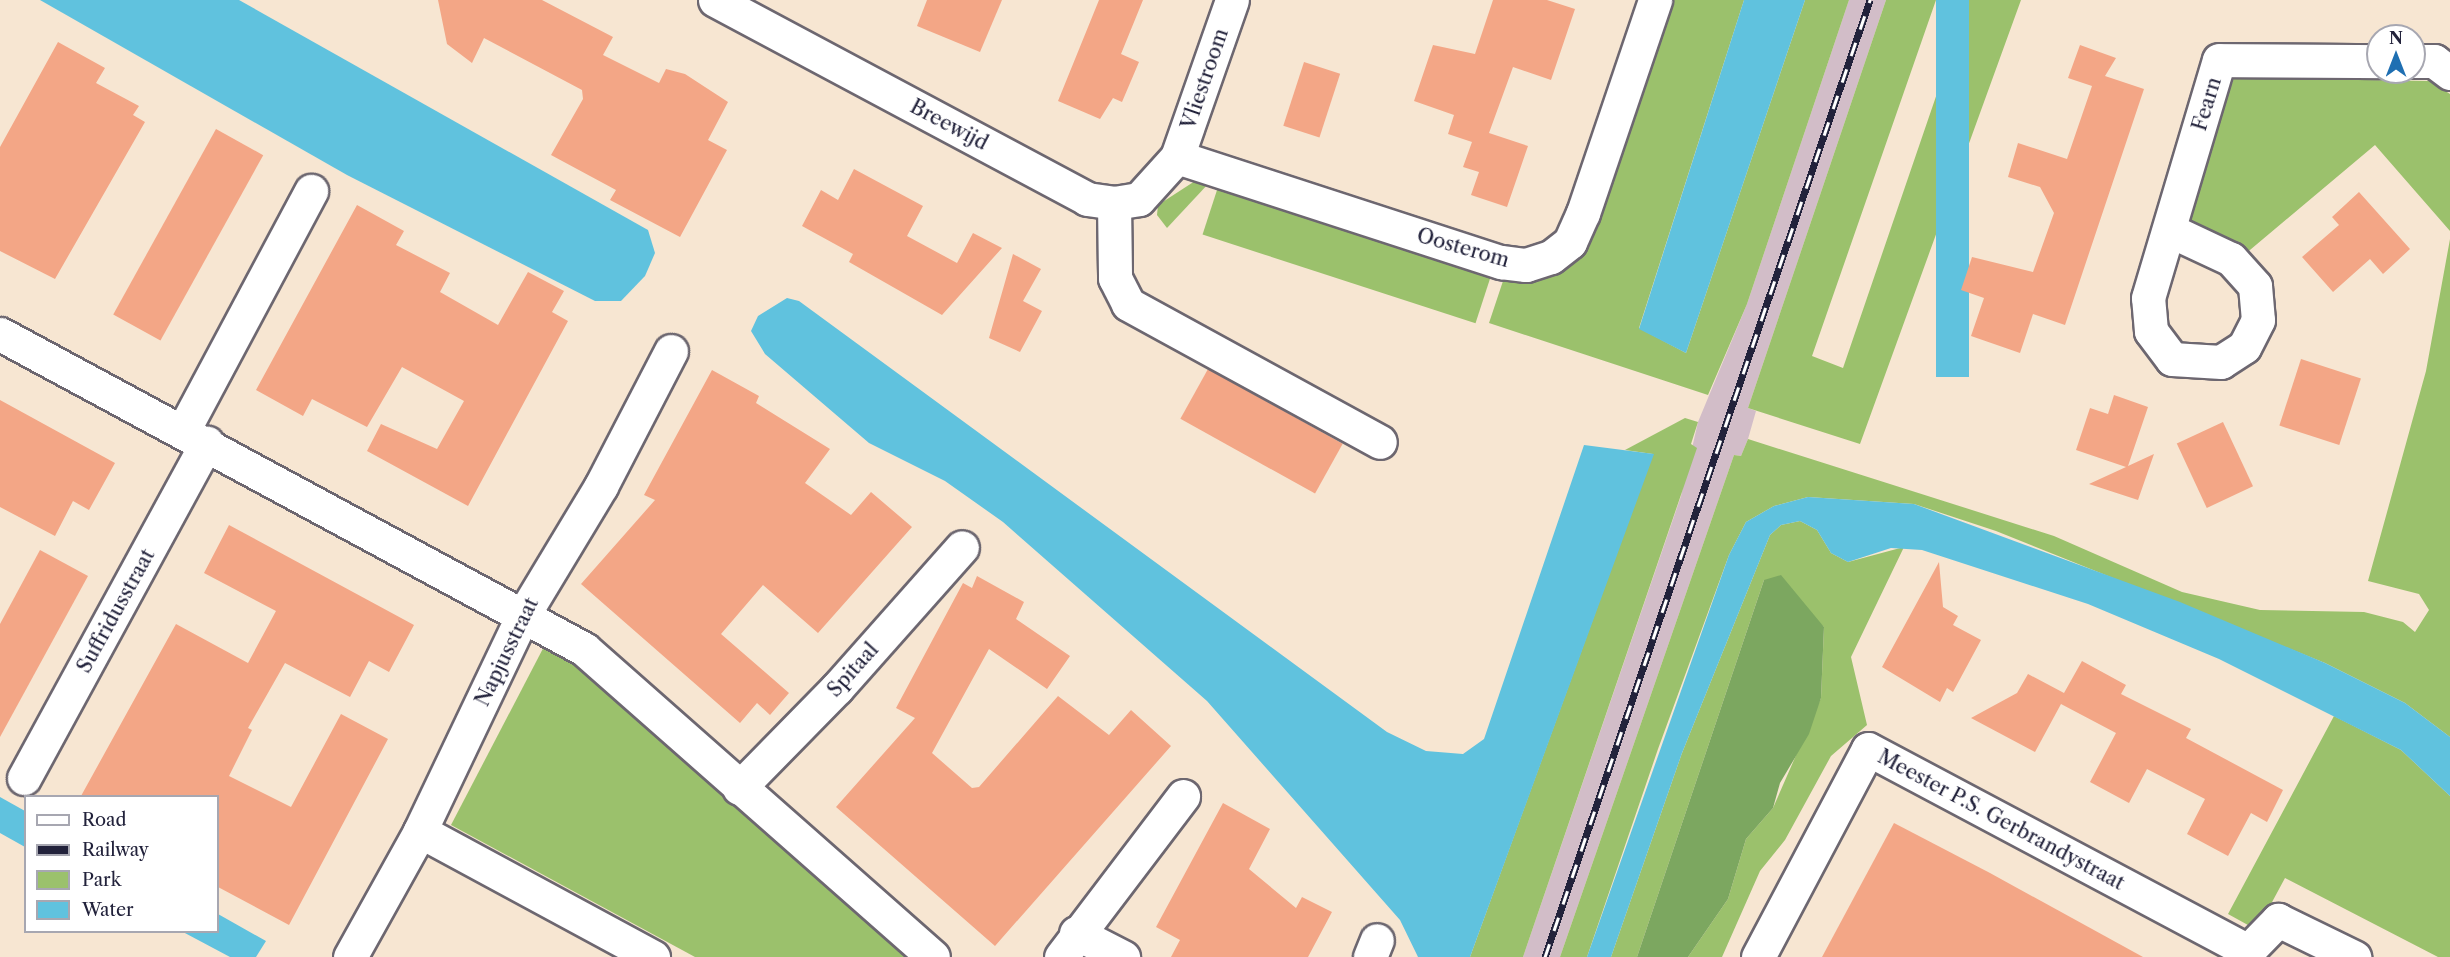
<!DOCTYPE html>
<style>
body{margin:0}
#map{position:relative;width:2450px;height:957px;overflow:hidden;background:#f7e6d2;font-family:"Libre Caslon Text",serif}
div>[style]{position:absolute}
.industrial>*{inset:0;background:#d2bdc8}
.green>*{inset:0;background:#9bc16c;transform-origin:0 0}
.forest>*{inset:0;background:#7ca760}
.water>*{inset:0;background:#60c2de;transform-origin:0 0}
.building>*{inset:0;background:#f3a686;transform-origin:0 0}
.roads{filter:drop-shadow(2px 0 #6d6770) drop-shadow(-2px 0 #6d6770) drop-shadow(0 2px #6d6770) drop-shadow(0 -2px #6d6770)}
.minor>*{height:33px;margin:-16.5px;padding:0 16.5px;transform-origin:16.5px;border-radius:16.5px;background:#fff}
.rail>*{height:7px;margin-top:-3.5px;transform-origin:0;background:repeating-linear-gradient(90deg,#fff 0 14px,#22223b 0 28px);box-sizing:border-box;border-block:2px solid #22223b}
span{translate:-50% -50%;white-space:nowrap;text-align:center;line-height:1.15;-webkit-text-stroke:5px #fff;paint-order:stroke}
.street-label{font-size:20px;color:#22223b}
.legend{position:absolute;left:24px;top:795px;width:195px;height:138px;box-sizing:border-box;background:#fff;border:2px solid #a7a7b1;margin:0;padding:8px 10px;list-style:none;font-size:18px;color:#22223b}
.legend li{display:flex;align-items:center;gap:12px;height:30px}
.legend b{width:30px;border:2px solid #a7a7b1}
.north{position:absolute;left:2366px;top:24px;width:60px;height:60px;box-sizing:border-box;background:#fff;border:2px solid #a7a7b1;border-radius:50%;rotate:0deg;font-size:16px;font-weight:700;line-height:24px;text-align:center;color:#22223b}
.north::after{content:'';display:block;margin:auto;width:21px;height:27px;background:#1f6fb2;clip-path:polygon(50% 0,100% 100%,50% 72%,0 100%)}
</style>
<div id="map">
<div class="industrial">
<i style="clip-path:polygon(1849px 0,1886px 0,1748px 408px,1756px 411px,1748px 439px,1741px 456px,1734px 455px,1560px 957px,1523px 957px,1681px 496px,1698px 422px,1747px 304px)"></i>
</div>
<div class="green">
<i style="clip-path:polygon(1673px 0,1744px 0,1639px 328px,1686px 353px,1805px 0,1849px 0,1747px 304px,1708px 395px,1489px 323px,1503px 281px,1563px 270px,1593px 235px)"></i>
<i style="clip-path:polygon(1886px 0,1936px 0,1812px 356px,1843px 368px,1969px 0,2021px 0,1860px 444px,1748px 408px)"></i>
<i style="clip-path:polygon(2234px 78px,2430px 81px,2450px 94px,2450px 231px,2375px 145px,2244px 255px,2189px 227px,2185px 214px)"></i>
<i style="clip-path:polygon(1195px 181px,1209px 183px,1167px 228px,1157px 215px,1158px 205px)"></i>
<i style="left:1218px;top:187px;width:287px;height:50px;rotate:18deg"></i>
<i style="clip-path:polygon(2450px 239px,2450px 737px,2405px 703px,2325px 663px,1996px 531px,1914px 504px,1808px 497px,1774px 506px,1746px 522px,1729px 555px,1658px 749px,1587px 957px,1560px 957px,1734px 455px,1741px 456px,1748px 439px,2054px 536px,2182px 592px,2260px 610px,2364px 612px,2403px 622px,2415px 632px,2429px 610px,2419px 594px,2368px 581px,2426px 371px)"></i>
<i style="clip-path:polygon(1685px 418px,1698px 422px,1691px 444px,1697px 448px,1523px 957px,1470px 957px,1653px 454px,1625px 450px)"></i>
<i style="clip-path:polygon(1800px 521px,1817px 530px,1831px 553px,1848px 562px,1904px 547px,1851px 657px,1867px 725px,1831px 756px,1785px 840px,1760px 871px,1722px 957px,1688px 957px,1728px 899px,1746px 839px,1773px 808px,1821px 698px,1824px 627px,1764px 580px,1637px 957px,1611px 957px,1682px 753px,1770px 535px,1781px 525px)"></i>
<i style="clip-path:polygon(549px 637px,913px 957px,695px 957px,451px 825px)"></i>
<i style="clip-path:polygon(2334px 716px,2401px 750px,2450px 796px,2450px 957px,2438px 957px,2285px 878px,2257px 930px,2228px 914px)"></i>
</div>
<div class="forest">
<i style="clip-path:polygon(1781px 575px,1824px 627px,1821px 698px,1809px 734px,1780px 783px,1773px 808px,1746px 839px,1728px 899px,1688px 957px,1637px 957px,1764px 580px)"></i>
</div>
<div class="water">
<i style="clip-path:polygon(40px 0,239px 0,648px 230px,655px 253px,645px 276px,621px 301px,595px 301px,347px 175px)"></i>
<i style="clip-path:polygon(1744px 0,1805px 0,1686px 353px,1639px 329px)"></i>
<i style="left:1936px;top:0;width:33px;height:377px"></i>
<i style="clip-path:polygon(787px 298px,799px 301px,1387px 732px,1426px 751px,1463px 754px,1484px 739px,1584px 445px,1654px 454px,1470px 957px,1418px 957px,1400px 920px,1207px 701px,1003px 522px,945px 481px,869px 443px,765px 354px,751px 331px,758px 316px)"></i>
<i style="clip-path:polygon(1808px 497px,1914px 504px,2180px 602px,2325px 663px,2405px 703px,2450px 737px,2450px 796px,2401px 750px,2219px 659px,2088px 604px,1922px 550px,1891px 548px,1848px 562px,1831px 553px,1817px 530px,1800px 521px,1781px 525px,1770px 535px,1682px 753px,1611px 957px,1587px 957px,1729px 555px,1746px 522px,1774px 506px)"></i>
<i style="clip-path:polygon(0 797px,25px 811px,25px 847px,0 833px)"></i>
<i style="clip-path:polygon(218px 914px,266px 941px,256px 957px,230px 957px,183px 932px,218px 932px)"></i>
</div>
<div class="building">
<i style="clip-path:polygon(438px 0,542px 0,613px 37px,603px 55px,659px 83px,666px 69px,685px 74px,728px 102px,708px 140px,727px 150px,680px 237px,610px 200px,616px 190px,551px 155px,583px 99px,582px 90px,484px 38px,472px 63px,447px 44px)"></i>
<i style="clip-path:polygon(927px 0,1002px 0,980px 52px,917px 26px)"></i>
<i style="clip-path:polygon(1099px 0,1143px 0,1121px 54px,1139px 62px,1122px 102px,1113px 98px,1100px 119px,1058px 101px)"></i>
<i style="clip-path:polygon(1493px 0,1547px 0,1575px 9px,1551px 80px,1513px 67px,1489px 133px,1528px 146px,1507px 207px,1471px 195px,1479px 172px,1463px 167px,1472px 142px,1448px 134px,1454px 115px,1414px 101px,1433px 45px,1475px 54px)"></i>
<i style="clip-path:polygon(58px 42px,105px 68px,96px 83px,139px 106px,133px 115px,145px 122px,55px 279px,0 251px,0 147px)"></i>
<i style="clip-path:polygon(2080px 45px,2116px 58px,2105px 76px,2144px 89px,2065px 325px,2033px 314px,2020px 353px,1971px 336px,1984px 298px,1961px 290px,1972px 257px,2033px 272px,2054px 213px,2040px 187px,2008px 177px,2018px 143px,2067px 159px,2092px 86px,2068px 78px)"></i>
<i style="left:1304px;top:62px;width:38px;height:67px;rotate:18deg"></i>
<i style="left:216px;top:129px;width:54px;height:212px;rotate:29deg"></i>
<i style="clip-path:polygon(854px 169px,923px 206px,907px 236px,957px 263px,973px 233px,1002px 248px,942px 315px,849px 262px,853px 254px,802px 226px,821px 190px,838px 200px)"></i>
<i style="clip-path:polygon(2359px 192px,2410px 249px,2383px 274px,2370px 259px,2333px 292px,2302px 257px,2339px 225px,2332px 217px)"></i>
<i style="clip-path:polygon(357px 205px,404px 231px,396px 245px,450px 273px,440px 292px,498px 325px,528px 272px,564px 291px,552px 312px,568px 321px,468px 506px,367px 451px,381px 424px,437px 449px,464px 401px,402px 367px,367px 427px,312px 399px,303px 416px,256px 390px)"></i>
<i style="clip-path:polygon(1013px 254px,1041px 269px,1023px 301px,1042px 311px,1020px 352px,989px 338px)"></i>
<i style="left:2301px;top:359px;width:63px;height:70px;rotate:18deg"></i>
<i style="left:1208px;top:369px;width:154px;height:57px;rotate:29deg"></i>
<i style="clip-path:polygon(712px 370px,759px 396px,756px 403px,830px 449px,805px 483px,851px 515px,871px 492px,912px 527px,818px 633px,763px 585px,721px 634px,789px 693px,770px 715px,757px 703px,740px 723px,581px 584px,655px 500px,644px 495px)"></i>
<i style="clip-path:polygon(2114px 395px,2148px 407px,2128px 466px,2154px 454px,2138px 500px,2089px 484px,2126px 467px,2076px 450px,2090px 408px,2108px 414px)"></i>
<i style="clip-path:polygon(0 400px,115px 463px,89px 510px,73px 501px,55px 536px,0 507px)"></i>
<i style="left:2223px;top:422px;width:71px;height:51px;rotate:65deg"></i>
<i style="clip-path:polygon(229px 525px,414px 625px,389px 672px,369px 661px,350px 697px,285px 663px,248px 728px,252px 730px,229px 776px,291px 807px,341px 714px,388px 739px,289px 925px,218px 887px,218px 796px,81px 796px,176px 624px,248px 663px,276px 611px,204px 573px)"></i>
<i style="clip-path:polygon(40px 550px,88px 576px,0 737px,0 624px)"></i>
<i style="clip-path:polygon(1939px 562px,1943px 607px,1958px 616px,1953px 625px,1981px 640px,1953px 692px,1947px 688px,1940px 702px,1882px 667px)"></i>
<i style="clip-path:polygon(977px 576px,1024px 602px,1016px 619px,1070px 656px,1047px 689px,989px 649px,932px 753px,972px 788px,979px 787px,1058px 696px,1109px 735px,1131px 710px,1171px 746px,995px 946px,836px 807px,915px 718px,896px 708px,963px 583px,972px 588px)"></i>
<i style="clip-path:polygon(2082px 661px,2126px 685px,2121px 694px,2191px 729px,2186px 738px,2283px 790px,2267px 822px,2251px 813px,2228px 856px,2187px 834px,2205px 799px,2147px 769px,2129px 803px,2090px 782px,2116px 733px,2061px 704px,2035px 752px,1971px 718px,2017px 693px,2028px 674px,2064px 693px)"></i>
<i style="clip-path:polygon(1223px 803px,1270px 829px,1249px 869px,1296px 908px,1302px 897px,1332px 912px,1308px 957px,1171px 957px,1180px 940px,1156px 927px)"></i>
<i style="clip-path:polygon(1894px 823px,1990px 873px,2143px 957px,1822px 957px)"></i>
</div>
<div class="roads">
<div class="minor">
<i style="left:715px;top:0;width:422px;rotate:28.1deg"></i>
<i style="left:1087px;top:199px;width:27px;rotate:8deg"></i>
<i style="left:1114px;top:203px;width:25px;rotate:-9deg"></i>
<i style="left:1139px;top:199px;width:57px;rotate:-47.9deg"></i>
<i style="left:1177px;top:157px;width:166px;rotate:-70.7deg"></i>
<i style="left:2414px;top:61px;width:20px"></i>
<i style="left:2434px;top:61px;width:20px;rotate:37deg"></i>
<i style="left:1177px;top:157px;width:341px;rotate:18deg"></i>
<i style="left:1501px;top:262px;width:25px;rotate:7deg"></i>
<i style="left:1526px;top:265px;width:26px;rotate:-18deg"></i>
<i style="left:1551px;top:257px;width:24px;rotate:-38deg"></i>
<i style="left:1570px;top:242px;width:32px;rotate:-66deg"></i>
<i style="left:1583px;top:213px;width:225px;rotate:-71.3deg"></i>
<i style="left:1114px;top:203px;width:75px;rotate:89.2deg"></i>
<i style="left:1115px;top:278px;width:29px;rotate:63deg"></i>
<i style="left:1128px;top:304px;width:287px;rotate:28.7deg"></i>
<i style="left:2169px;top:230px;width:68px;rotate:25.1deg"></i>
<i style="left:2231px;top:259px;width:36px;rotate:48deg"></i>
<i style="left:2255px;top:286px;width:34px;rotate:85deg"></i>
<i style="left:2258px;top:320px;width:30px;rotate:117deg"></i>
<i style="left:2244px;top:347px;width:27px;rotate:147deg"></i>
<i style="left:2221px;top:362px;width:49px;rotate:-176.5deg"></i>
<i style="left:2172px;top:359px;width:35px;rotate:-127deg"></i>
<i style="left:2151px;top:331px;width:33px;rotate:-95deg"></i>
<i style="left:2148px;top:298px;width:248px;rotate:-73.4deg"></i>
<i style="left:2219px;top:60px;width:159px;rotate:0.4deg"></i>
<i style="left:0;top:334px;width:664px;rotate:28.34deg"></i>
<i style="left:584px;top:649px;width:465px;rotate:41.4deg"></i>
<i style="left:184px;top:429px;width:270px;rotate:-61.9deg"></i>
<i style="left:24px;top:778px;width:382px;rotate:-61.4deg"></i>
<i style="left:739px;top:788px;width:140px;rotate:-45.6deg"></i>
<i style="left:837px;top:688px;width:188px;rotate:-48.4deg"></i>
<i style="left:420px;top:831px;width:265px;rotate:28.4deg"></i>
<i style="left:1076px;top:933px;width:53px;rotate:27.1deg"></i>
<i style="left:350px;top:957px;width:144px;rotate:-60.9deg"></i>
<i style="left:420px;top:831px;width:237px;rotate:-64.5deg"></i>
<i style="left:522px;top:617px;width:153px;rotate:-58.9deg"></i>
<i style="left:601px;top:486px;width:152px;rotate:-62.6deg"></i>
<i style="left:1061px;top:957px;width:202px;rotate:-52.8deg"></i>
<i style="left:1370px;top:957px;width:18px;rotate:-68deg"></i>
<i style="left:1758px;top:957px;width:235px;rotate:-62.1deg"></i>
<i style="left:1868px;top:749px;width:428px;rotate:28deg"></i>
<i style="left:2242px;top:957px;width:52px;rotate:-45.8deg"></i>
<i style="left:2278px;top:920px;width:85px;rotate:26deg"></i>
</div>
</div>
<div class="rail">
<i style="left:1545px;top:957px;width:1011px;rotate:-71.24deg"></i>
</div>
<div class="street-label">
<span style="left:1205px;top:79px;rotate:-71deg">Vliestroom</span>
<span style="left:2207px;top:104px;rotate:-73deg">Fearn</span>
<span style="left:949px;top:125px;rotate:28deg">Breewijd</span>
<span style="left:1463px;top:248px;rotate:16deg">Oosterom</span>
<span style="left:116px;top:611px;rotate:-61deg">Suffridusstraat</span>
<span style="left:507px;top:652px;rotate:-64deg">Napjusstraat</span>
<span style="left:853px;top:670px;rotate:-48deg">Spitaal</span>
<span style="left:2001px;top:820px;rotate:28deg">Meester P.S. Gerbrandystraat</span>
</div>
<ul class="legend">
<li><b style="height:8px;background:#fff"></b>Road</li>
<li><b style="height:8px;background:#22223b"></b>Railway</li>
<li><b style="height:16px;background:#9bc16c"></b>Park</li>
<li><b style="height:16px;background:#60c2de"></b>Water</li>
</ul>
<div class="north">N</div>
</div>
